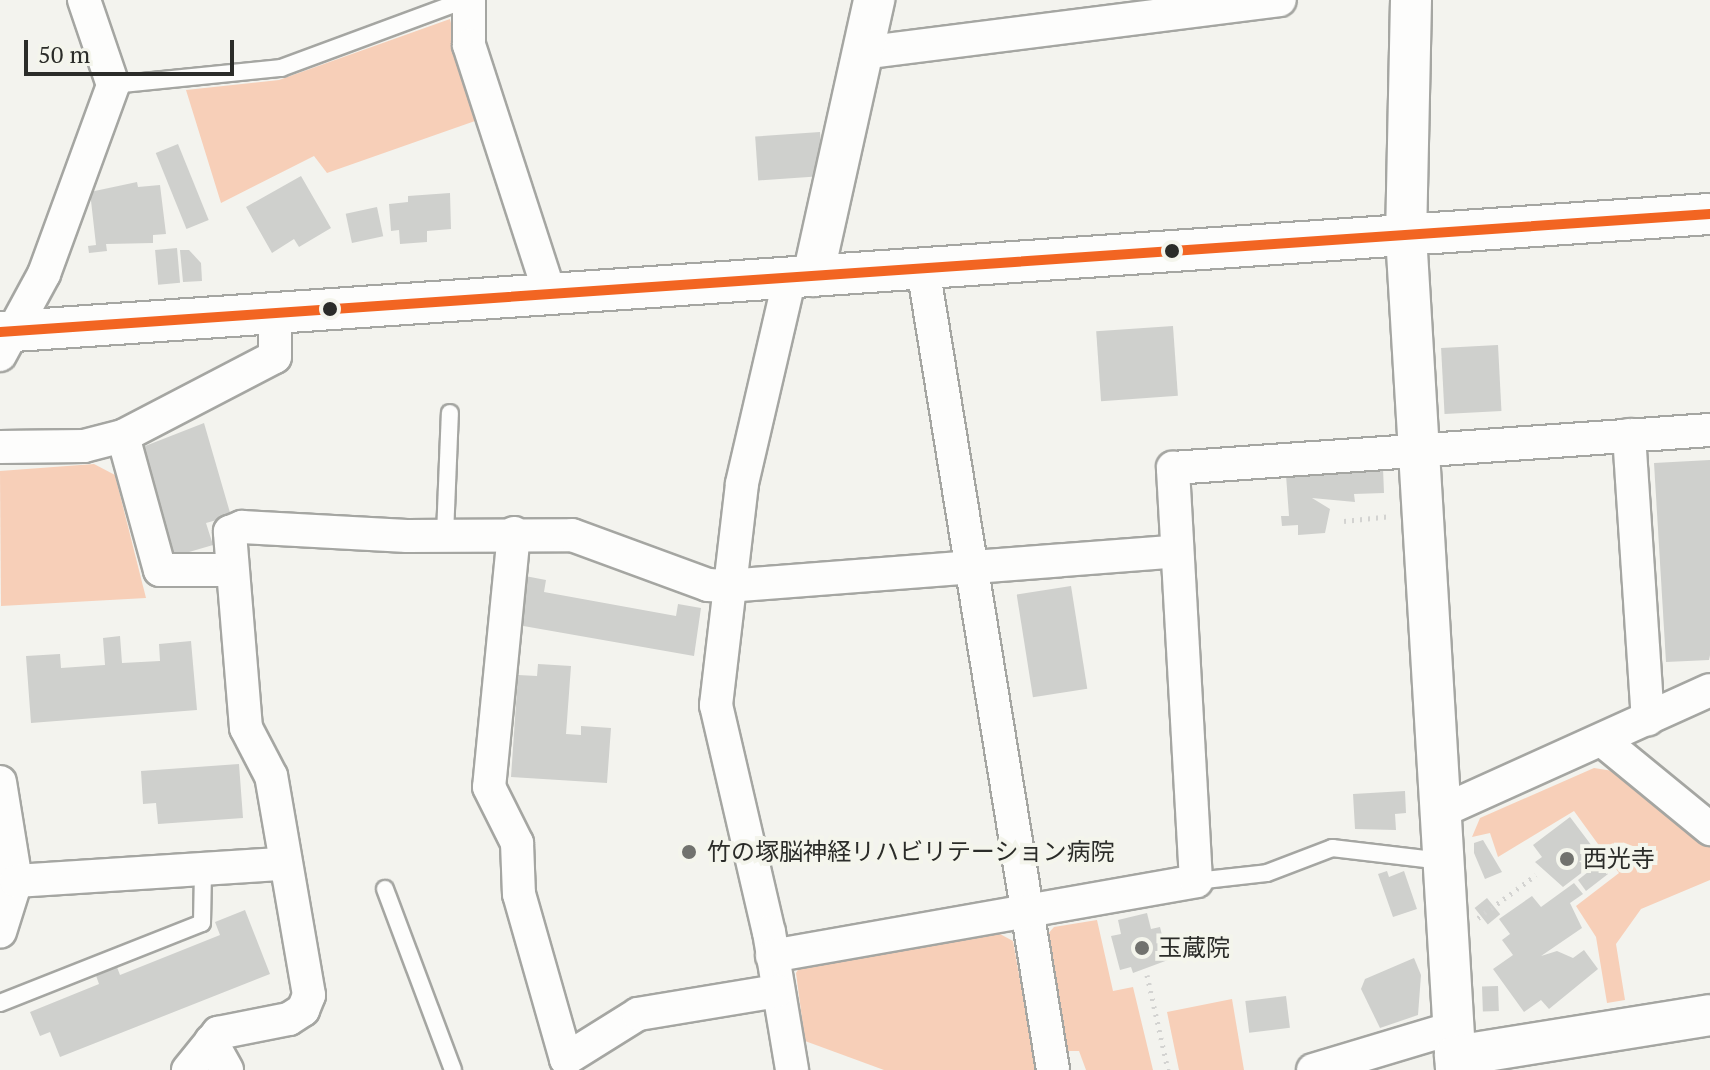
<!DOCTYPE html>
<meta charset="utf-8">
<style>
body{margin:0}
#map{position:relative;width:1710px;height:1070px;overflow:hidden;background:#f3f3ee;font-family:"PT Serif","Noto Sans JP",serif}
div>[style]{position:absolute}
.green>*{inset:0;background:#f7cfb8}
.building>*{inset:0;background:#cfd0cd;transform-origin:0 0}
.path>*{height:5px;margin-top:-2.5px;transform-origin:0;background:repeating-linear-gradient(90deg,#d3d3d1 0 2px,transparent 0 8px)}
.roads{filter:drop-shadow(2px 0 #a5a6a2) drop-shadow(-2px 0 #a5a6a2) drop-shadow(0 2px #a5a6a2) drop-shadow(0 -2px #a5a6a2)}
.service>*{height:16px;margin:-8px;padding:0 8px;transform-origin:8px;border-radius:8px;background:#fdfdfc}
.minor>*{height:32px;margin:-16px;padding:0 16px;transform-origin:16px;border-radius:16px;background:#fdfdfc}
.tertiary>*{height:40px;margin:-20px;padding:0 20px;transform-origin:20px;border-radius:20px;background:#fdfdfc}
.bus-1>*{height:10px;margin:-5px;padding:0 5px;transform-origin:5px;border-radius:5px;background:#f26522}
.dots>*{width:22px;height:22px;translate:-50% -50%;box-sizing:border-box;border:4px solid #f4f5ec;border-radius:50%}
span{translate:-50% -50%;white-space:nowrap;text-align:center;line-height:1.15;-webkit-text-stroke:8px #f4f5ec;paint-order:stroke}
.poi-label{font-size:24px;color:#2b2c29}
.left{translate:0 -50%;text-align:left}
.scale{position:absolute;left:24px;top:40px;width:210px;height:36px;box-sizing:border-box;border:4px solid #2b2c29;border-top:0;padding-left:10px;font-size:24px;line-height:28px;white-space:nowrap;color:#2b2c29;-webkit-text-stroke:6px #f4f5ec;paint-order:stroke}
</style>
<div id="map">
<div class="green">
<i style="clip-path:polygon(450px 19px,475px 121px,327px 173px,314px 156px,221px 203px,186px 90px,279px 80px)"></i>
<i style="clip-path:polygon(94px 464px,115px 475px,146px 598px,1px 606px,0 471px)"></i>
<i style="clip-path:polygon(1594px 768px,1613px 771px,1710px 845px,1710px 880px,1641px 909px,1616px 944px,1625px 1000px,1607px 1003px,1596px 937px,1576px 906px,1619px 873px,1574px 811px,1498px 857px,1490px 833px,1472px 837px,1480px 818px)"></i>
<i style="clip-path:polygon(1097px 920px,1113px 991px,1133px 987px,1153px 1070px,1086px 1070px,1079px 1051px,1068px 1051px,1047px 935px,1054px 927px)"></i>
<i style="clip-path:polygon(1000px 934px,1013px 941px,1036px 1070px,884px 1070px,805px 1041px,796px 973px,802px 963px)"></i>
<i style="clip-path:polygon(1232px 999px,1244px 1070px,1179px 1070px,1167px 1012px)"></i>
</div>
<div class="building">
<i style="left:820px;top:132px;width:44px;height:65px;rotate:86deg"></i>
<i style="left:178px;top:144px;width:82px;height:24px;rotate:68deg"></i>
<i style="clip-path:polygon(301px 176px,331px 228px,299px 247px,294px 239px,272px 253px,246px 207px)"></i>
<i style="clip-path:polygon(137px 182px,138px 187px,160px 185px,166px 234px,153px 235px,153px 243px,106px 244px,107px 251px,89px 253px,88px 246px,96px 245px,90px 192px)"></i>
<i style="clip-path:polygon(450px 193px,451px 229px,427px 231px,427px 242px,400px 244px,399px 230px,391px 231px,389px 204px,408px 202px,408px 196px)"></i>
<i style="left:377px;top:207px;width:30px;height:32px;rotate:78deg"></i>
<i style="left:177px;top:248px;width:35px;height:22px;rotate:85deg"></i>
<i style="clip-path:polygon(180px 250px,189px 250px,201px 263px,202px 281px,183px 282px)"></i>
<i style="left:1173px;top:326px;width:70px;height:77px;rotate:86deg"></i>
<i style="left:1498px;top:345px;width:66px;height:57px;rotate:87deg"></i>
<i style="clip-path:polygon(204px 423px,231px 516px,206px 523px,213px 545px,172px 557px,140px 448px)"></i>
<i style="clip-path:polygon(1710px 460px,1710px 655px,1709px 660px,1666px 662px,1654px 463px)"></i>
<i style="clip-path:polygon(1383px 468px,1384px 493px,1354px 494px,1355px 502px,1312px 498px,1330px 509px,1325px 533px,1298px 535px,1298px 525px,1282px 526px,1281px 516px,1289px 516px,1286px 475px)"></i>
<i style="clip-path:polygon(525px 576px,546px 580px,544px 592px,676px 616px,678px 604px,701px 608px,694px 656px,512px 624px)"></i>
<i style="left:1071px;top:586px;width:104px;height:55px;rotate:81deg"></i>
<i style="clip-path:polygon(120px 636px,122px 663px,160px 661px,159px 644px,191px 641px,197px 710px,31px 723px,26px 656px,60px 654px,61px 668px,105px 665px,103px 638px)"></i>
<i style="clip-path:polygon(538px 664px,571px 666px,566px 734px,581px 735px,581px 726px,611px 728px,607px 783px,511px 777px,518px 675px,537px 676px)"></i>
<i style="clip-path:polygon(239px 764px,243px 818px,158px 824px,156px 803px,143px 804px,141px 771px)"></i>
<i style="clip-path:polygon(1405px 791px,1406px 813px,1395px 814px,1396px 830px,1355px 829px,1353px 794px)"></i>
<i style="clip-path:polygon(1570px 817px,1601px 858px,1563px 887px,1535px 862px,1542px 857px,1533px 845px)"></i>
<i style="clip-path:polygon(1483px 840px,1502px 872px,1485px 879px,1474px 853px,1474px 843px)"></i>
<i style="clip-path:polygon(1603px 860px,1608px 874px,1586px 891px,1578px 880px)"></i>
<i style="clip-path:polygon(1387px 871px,1389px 877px,1404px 871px,1417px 909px,1393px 917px,1378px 874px)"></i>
<i style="clip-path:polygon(1574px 883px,1583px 894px,1570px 903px,1582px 928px,1541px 956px,1557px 951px,1573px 958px,1584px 950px,1598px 969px,1549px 1009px,1541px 1000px,1524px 1012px,1493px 969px,1513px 955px,1502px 940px,1510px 934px,1499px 919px,1532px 896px,1541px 907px)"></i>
<i style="left:1487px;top:898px;width:21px;height:16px;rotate:51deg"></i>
<i style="clip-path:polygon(245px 910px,270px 974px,60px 1057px,50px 1032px,40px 1036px,30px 1012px,99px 984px,94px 970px,115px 962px,120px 975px,220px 935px,215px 922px)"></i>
<i style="clip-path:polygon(1147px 913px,1151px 929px,1160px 927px,1168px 960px,1133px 973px,1131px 967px,1120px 970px,1111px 936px,1121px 934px,1118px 920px)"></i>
<i style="clip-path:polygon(1414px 958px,1421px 975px,1418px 1015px,1380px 1028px,1361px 989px,1365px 979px)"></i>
<i style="left:1498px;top:986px;width:25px;height:16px;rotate:88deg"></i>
<i style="left:1286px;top:996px;width:32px;height:41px;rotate:83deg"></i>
</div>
<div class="path">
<i style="left:1344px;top:521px;width:48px;rotate:-5.9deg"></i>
<i style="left:1478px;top:918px;width:72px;rotate:-36.6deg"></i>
<i style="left:1147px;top:975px;width:97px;rotate:77.5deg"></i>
</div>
<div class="roads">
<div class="service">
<i style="left:113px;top:85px;width:169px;rotate:-5.8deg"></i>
<i style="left:281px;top:68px;width:196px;rotate:-20.3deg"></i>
<i style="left:445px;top:535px;width:122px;rotate:-87.7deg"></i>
<i style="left:1196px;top:881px;width:71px;rotate:-6.4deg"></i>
<i style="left:1267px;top:873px;width:70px;rotate:-21deg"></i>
<i style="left:1332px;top:848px;width:111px;rotate:6.7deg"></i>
<i style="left:385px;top:889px;width:193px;rotate:69.4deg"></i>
<i style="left:0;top:1003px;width:217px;rotate:-21.6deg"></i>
<i style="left:202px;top:923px;width:52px;rotate:-88.9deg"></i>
</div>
<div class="minor">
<i style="left:469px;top:0;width:45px;rotate:90deg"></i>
<i style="left:469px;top:45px;width:262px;rotate:72deg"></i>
<i style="left:861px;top:53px;width:422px;rotate:-7.2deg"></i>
<i style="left:923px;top:268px;width:812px;rotate:80.79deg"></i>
<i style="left:790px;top:277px;width:212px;rotate:103.1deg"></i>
<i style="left:742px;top:484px;width:223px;rotate:96.7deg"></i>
<i style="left:716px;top:705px;width:233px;rotate:76.9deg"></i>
<i style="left:769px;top:932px;width:140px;rotate:80.5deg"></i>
<i style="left:0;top:355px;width:92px;rotate:-61.5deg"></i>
<i style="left:44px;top:274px;width:201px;rotate:-69.9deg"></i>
<i style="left:113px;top:85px;width:90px;rotate:-108.8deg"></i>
<i style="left:1629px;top:435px;width:285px;rotate:86.2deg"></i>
<i style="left:123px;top:436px;width:139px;rotate:74.6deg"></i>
<i style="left:160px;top:570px;width:72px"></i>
<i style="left:0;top:447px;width:84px;rotate:-0.7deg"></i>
<i style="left:84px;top:446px;width:40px;rotate:-14.4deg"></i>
<i style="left:123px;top:436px;width:171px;rotate:-27.5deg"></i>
<i style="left:275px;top:357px;width:45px;rotate:-90deg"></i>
<i style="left:514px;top:533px;width:255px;rotate:95.6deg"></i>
<i style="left:489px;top:787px;width:63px;rotate:63.4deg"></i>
<i style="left:517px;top:843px;width:51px;rotate:87.8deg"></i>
<i style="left:519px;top:894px;width:172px;rotate:74.1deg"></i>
<i style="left:566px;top:1059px;width:85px;rotate:-32deg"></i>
<i style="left:638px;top:1014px;width:141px;rotate:-9.4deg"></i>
<i style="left:1603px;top:741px;width:139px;rotate:39.4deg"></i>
<i style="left:0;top:782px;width:100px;rotate:80.8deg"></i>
<i style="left:16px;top:881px;width:53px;rotate:107.4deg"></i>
<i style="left:1440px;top:812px;width:296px;rotate:-24.3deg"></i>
<i style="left:16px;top:881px;width:267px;rotate:-3.7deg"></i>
<i style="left:772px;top:956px;width:431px;rotate:-10deg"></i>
<i style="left:1196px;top:881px;width:414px;rotate:-93.2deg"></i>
<i style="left:1173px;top:468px;width:538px;rotate:-4.05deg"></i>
<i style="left:211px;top:1041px;width:33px;rotate:61deg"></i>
<i style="left:188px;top:1070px;width:48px;rotate:-51deg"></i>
<i style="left:218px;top:1033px;width:72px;rotate:-11.2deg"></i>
<i style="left:289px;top:1019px;width:17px;rotate:-33deg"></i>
<i style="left:303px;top:1010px;width:16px;rotate:-68deg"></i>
<i style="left:309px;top:995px;width:222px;rotate:-99.8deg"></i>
<i style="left:271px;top:776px;width:54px;rotate:-117.5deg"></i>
<i style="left:246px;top:728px;width:197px;rotate:-94.7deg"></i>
<i style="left:230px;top:532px;width:13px;rotate:-23deg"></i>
<i style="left:242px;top:527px;width:165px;rotate:3.1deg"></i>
<i style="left:407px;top:536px;width:165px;rotate:-0.3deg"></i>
<i style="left:572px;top:535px;width:145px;rotate:20.2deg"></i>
<i style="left:708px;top:585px;width:19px;rotate:3deg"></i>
<i style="left:727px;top:586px;width:451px;rotate:-4.4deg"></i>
<i style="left:1313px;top:1070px;width:146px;rotate:-16.7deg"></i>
</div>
<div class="tertiary">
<i style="left:1411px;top:0;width:235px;rotate:91.2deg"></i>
<i style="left:1406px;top:235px;width:836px;rotate:86.57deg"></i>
<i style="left:813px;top:276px;width:283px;rotate:-77.5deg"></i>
<i style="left:0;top:332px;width:1714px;rotate:-3.95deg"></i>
<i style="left:1455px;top:1056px;width:258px;rotate:-9.1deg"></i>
</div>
</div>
<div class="bus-1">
<i style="left:0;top:332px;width:1714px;rotate:-3.95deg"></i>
</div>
<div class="dots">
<i style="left:1172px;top:251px;background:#2b2c29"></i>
<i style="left:330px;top:309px;background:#2b2c29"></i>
<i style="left:689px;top:852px;background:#71726e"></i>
<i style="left:1567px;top:859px;background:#71726e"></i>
<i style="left:1142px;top:948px;background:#71726e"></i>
</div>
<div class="poi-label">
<span class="left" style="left:707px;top:852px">竹の塚脳神経リハビリテーション病院</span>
<span class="left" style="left:1583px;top:859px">西光寺</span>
<span class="left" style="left:1158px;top:948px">玉蔵院</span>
</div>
<div class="scale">50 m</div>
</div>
